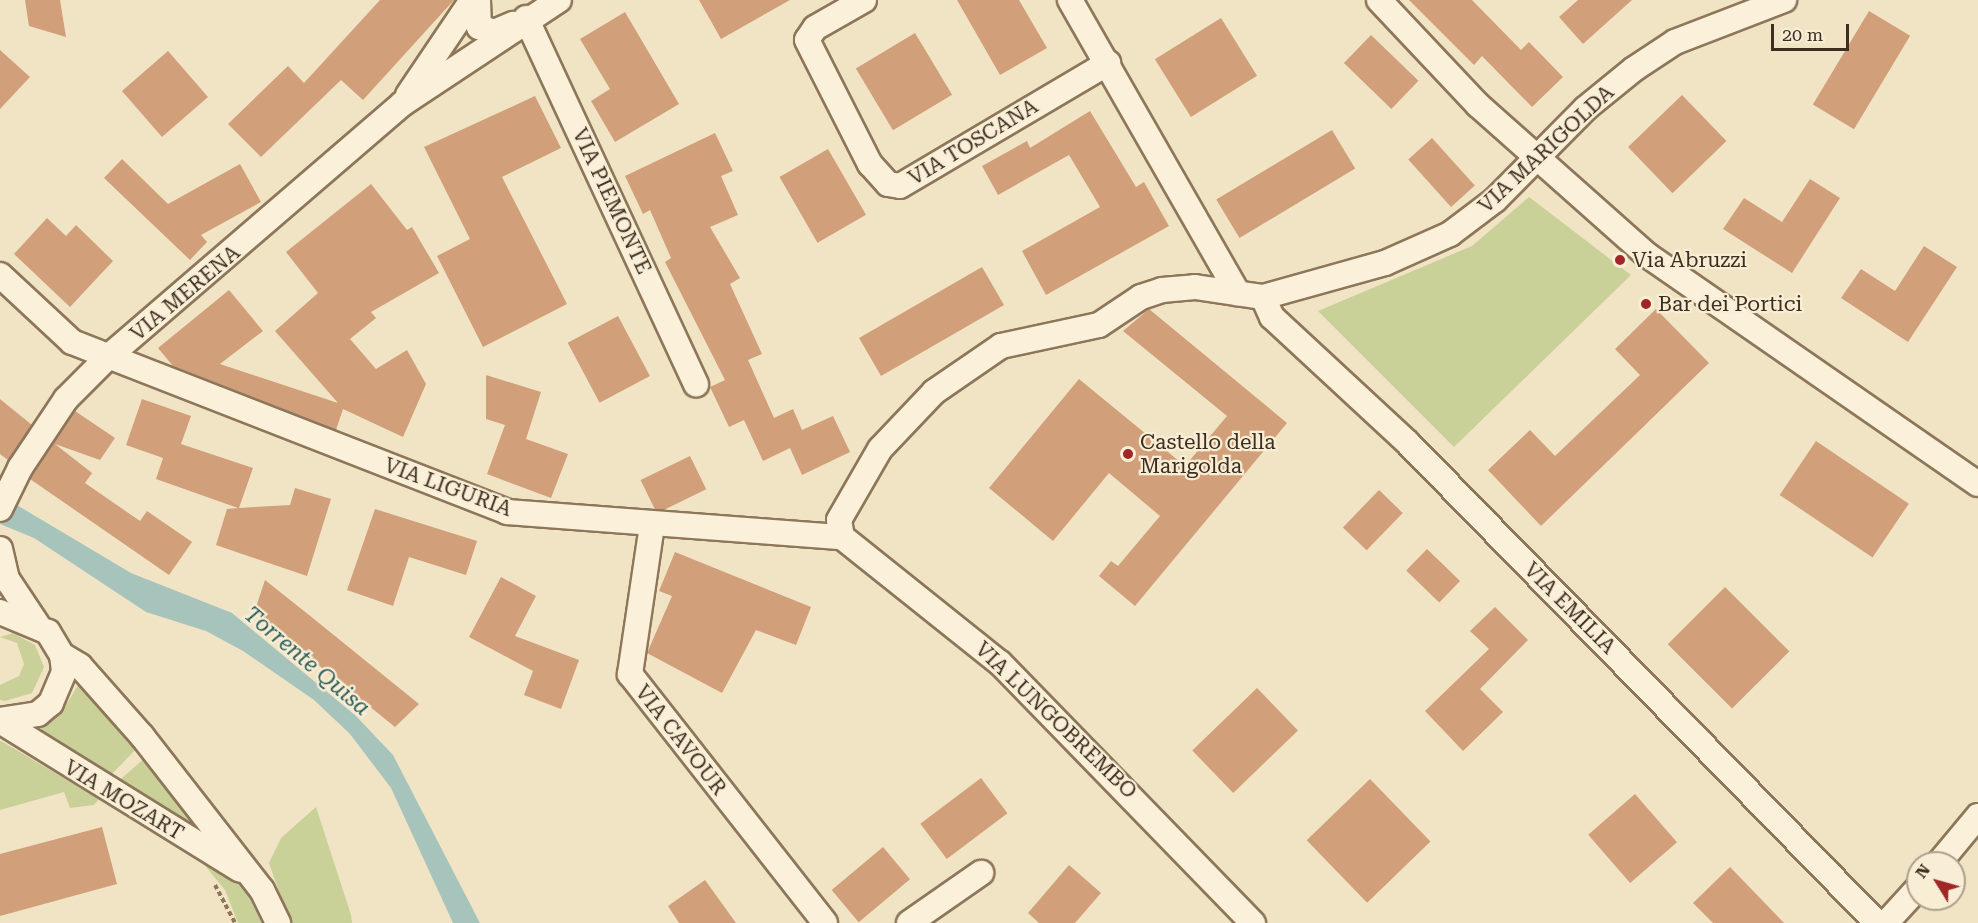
<!DOCTYPE html>
<style>
body{margin:0}
#map{position:relative;width:1978px;height:923px;overflow:hidden;background:#f1e4c5;font-family:"Roboto Serif",serif}
div>[style]{position:absolute}
.green>*{inset:0;background:#c9d098}
.water>*{inset:0;background:#a7c4bc}
.building>*{inset:0;background:#d19f79;transform-origin:0 0}
.path>*{height:4px;margin-top:-2px;transform-origin:0;background:repeating-linear-gradient(90deg,#8d765a 0 4.5px,transparent 0 7.5px)}
.roads{filter:drop-shadow(2px 0 #8d765a) drop-shadow(-2px 0 #8d765a) drop-shadow(0 2px #8d765a) drop-shadow(0 -2px #8d765a)}
.street>*{height:24px;margin:-12px;padding:0 12px;transform-origin:12px;border-radius:12px;background:#fbf1da}
.dots>*{width:16px;height:16px;translate:-50% -50%;box-sizing:border-box;border:3px solid #f8eed6;border-radius:50%}
span{translate:-50% -50%;white-space:nowrap;text-align:center;line-height:1.15;-webkit-text-stroke:4.5px #f8eed6;paint-order:stroke}
.street-label{font-size:21px;color:#3d2e1f}
.poi-label{font-size:21px;color:#3d2e1f}
.left{translate:0 -50%;text-align:left}
.water-label{font-size:22px;color:#2d5d5b;font-style:italic}
.north{position:absolute;left:1906px;top:851px;width:60px;height:60px;box-sizing:border-box;background:#f8eed6;border:2px solid #ada18d;border-radius:50%;rotate:307deg;font-size:16px;font-weight:700;line-height:24px;text-align:center;color:#3d2e1f}
.north::after{content:'';display:block;margin:auto;width:21px;height:27px;background:#a02727;clip-path:polygon(50% 0,100% 100%,50% 72%,0 100%)}
.scale{position:absolute;left:1771px;top:24px;width:78px;height:27px;box-sizing:border-box;border:3px solid #3d2e1f;border-top:0;padding-left:8px;font-size:18px;line-height:21px;white-space:nowrap;color:#3d2e1f;-webkit-text-stroke:4px #f8eed6;paint-order:stroke}
</style>
<div id="map">
<div class="green">
<i style="clip-path:polygon(1529px 197px,1631px 275px,1454px 447px,1318px 311px,1472px 246px)"></i>
<i style="clip-path:polygon(13px 633px,35px 645px,44px 667px,32px 693px,5px 701px,0 700px,0 685px,19px 676px,24px 664px,17px 643px,0 637px)"></i>
<i style="clip-path:polygon(80px 682px,138px 747px,109px 777px,36px 732px,60px 715px)"></i>
<i style="clip-path:polygon(0 741px,3px 742px,99px 799px,94px 805px,70px 808px,64px 792px,0 810px)"></i>
<i style="clip-path:polygon(146px 757px,225px 848px,115px 784px)"></i>
<i style="clip-path:polygon(316px 807px,351px 915px,352px 923px,290px 923px,269px 863px,281px 838px)"></i>
<i style="clip-path:polygon(192px 850px,244px 887px,262px 923px,238px 923px,225px 890px)"></i>
</div>
<div class="water">
<i style="clip-path:polygon(0 495px,131px 573px,232px 613px,356px 716px,393px 755px,480px 923px,453px 923px,391px 788px,350px 734px,314px 700px,243px 651px,206px 631px,146px 612px,34px 538px,0 524px)"></i>
</div>
<div class="building">
<i style="clip-path:polygon(25px 0,60px 0,66px 37px,29px 26px)"></i>
<i style="clip-path:polygon(380px 0,454px 0,363px 100px,341px 80px,261px 157px,228px 124px,288px 66px,304px 83px)"></i>
<i style="clip-path:polygon(699px 0,790px 0,721px 39px)"></i>
<i style="clip-path:polygon(957px 0,1019px 0,1047px 48px,1000px 75px)"></i>
<i style="clip-path:polygon(1409px 0,1472px 0,1521px 50px,1529px 42px,1563px 77px,1532px 107px,1482px 56px,1474px 65px)"></i>
<i style="clip-path:polygon(1578px 0,1632px 0,1583px 44px,1559px 17px)"></i>
<i style="left:1869px;top:11px;width:48px;height:109px;rotate:31deg"></i>
<i style="clip-path:polygon(625px 12px,679px 104px,615px 142px,591px 101px,610px 89px,580px 39px)"></i>
<i style="left:1221px;top:18px;width:68px;height:78px;rotate:58deg"></i>
<i style="left:915px;top:33px;width:72px;height:69px;rotate:59deg"></i>
<i style="left:1371px;top:35px;width:66px;height:39px;rotate:44deg"></i>
<i style="clip-path:polygon(0 50px,30px 77px,0 109px)"></i>
<i style="left:168px;top:51px;width:61px;height:61px;rotate:49deg"></i>
<i style="left:1682px;top:95px;width:64px;height:75px;rotate:46deg"></i>
<i style="clip-path:polygon(535px 96px,561px 148px,502px 177px,567px 304px,483px 347px,437px 256px,470px 239px,424px 147px)"></i>
<i style="clip-path:polygon(1090px 111px,1136px 187px,1144px 182px,1169px 226px,1046px 295px,1022px 251px,1100px 207px,1069px 155px,998px 195px,982px 166px,1027px 141px,1030px 148px)"></i>
<i style="left:1332px;top:130px;width:45px;height:135px;rotate:59deg"></i>
<i style="clip-path:polygon(715px 133px,733px 171px,721px 176px,738px 215px,710px 227px,740px 278px,730px 284px,762px 354px,748px 360px,774px 418px,793px 409px,802px 430px,833px 416px,850px 452px,802px 475px,790px 448px,763px 461px,744px 420px,729px 427px,710px 387px,725px 380px,665px 262px,671px 258px,650px 210px,643px 214px,625px 176px)"></i>
<i style="left:1432px;top:138px;width:64px;height:32px;rotate:48deg"></i>
<i style="left:828px;top:149px;width:76px;height:56px;rotate:60deg"></i>
<i style="clip-path:polygon(122px 159px,168px 204px,240px 164px,261px 202px,201px 235px,207px 242px,190px 260px,104px 178px)"></i>
<i style="clip-path:polygon(1810px 179px,1840px 198px,1792px 273px,1723px 229px,1744px 198px,1782px 222px)"></i>
<i style="clip-path:polygon(371px 184px,407px 230px,412px 227px,439px 273px,371px 312px,376px 318px,350px 339px,376px 369px,407px 350px,426px 384px,403px 437px,343px 409px,336px 430px,173px 366px,158px 348px,229px 290px,263px 331px,220px 364px,338px 403px,275px 331px,318px 293px,286px 252px)"></i>
<i style="clip-path:polygon(47px 218px,66px 236px,76px 225px,113px 261px,70px 307px,14px 254px)"></i>
<i style="clip-path:polygon(1924px 246px,1957px 267px,1908px 342px,1841px 298px,1861px 269px,1895px 291px)"></i>
<i style="left:982px;top:267px;width:44px;height:142px;rotate:60deg"></i>
<i style="clip-path:polygon(1149px 309px,1287px 423px,1135px 606px,1099px 576px,1111px 561px,1118px 566px,1160px 516px,1109px 473px,1053px 541px,989px 488px,1079px 379px,1185px 466px,1227px 416px,1123px 331px)"></i>
<i style="clip-path:polygon(1656px 309px,1709px 363px,1541px 526px,1488px 470px,1530px 430px,1555px 456px,1640px 375px,1615px 349px)"></i>
<i style="left:618px;top:316px;width:68px;height:57px;rotate:62deg"></i>
<i style="clip-path:polygon(486px 375px,541px 392px,526px 439px,568px 454px,551px 498px,487px 474px,505px 425px,486px 419px)"></i>
<i style="clip-path:polygon(0 399px,32px 425px,8px 460px,0 454px)"></i>
<i style="clip-path:polygon(142px 399px,191px 416px,181px 444px,253px 468px,239px 508px,290px 505px,295px 488px,331px 499px,307px 576px,216px 545px,227px 509px,238px 508px,156px 479px,163px 458px,126px 445px)"></i>
<i style="clip-path:polygon(75px 411px,115px 438px,100px 460px,55px 444px,92px 473px,85px 483px,140px 521px,147px 511px,192px 542px,169px 575px,30px 479px)"></i>
<i style="left:1816px;top:441px;width:112px;height:65px;rotate:34deg"></i>
<i style="left:690px;top:456px;width:37px;height:55px;rotate:64deg"></i>
<i style="left:1379px;top:490px;width:33px;height:52px;rotate:44deg"></i>
<i style="clip-path:polygon(375px 509px,477px 541px,466px 575px,409px 557px,393px 606px,347px 590px)"></i>
<i style="left:1427px;top:549px;width:46px;height:30px;rotate:44deg"></i>
<i style="clip-path:polygon(675px 552px,811px 607px,796px 645px,756px 630px,722px 693px,647px 653px,672px 596px,659px 591px)"></i>
<i style="clip-path:polygon(501px 577px,536px 596px,515px 636px,579px 660px,561px 709px,524px 695px,533px 671px,469px 637px)"></i>
<i style="clip-path:polygon(265px 580px,309px 615px,419px 704px,395px 727px,254px 613px)"></i>
<i style="left:1725px;top:587px;width:91px;height:81px;rotate:45deg"></i>
<i style="clip-path:polygon(1495px 607px,1528px 640px,1480px 689px,1503px 712px,1463px 751px,1425px 711px,1489px 649px,1470px 631px)"></i>
<i style="left:1257px;top:688px;width:59px;height:90px;rotate:46deg"></i>
<i style="left:981px;top:778px;width:44px;height:76px;rotate:53deg"></i>
<i style="left:1370px;top:779px;width:87px;height:88px;rotate:46deg"></i>
<i style="left:1635px;top:794px;width:64px;height:62px;rotate:49deg"></i>
<i style="clip-path:polygon(102px 827px,117px 884px,0 916px,0 854px)"></i>
<i style="left:883px;top:847px;width:42px;height:67px;rotate:50deg"></i>
<i style="clip-path:polygon(1069px 865px,1101px 893px,1075px 923px,1039px 923px,1028px 913px)"></i>
<i style="clip-path:polygon(1730px 867px,1784px 923px,1713px 923px,1693px 903px)"></i>
<i style="clip-path:polygon(705px 880px,736px 923px,679px 923px,668px 906px)"></i>
</div>
<div class="path">
<i style="left:215px;top:885px;width:43px;rotate:62.2deg"></i>
</div>
<div class="roads">
<div class="street">
<i style="left:478px;top:0;width:27px;rotate:88deg"></i>
<i style="left:479px;top:27px;width:16px;rotate:18deg"></i>
<i style="left:494px;top:32px;width:21px;rotate:-23deg"></i>
<i style="left:864px;top:0;width:56px;rotate:150.3deg"></i>
<i style="left:815px;top:28px;width:14px;rotate:124deg"></i>
<i style="left:807px;top:40px;width:139px;rotate:63.1deg"></i>
<i style="left:870px;top:164px;width:27px;rotate:48deg"></i>
<i style="left:888px;top:184px;width:12px;rotate:9deg"></i>
<i style="left:900px;top:186px;width:242px;rotate:-30.6deg"></i>
<i style="left:1070px;top:0;width:338px;rotate:60.2deg"></i>
<i style="left:1379px;top:0;width:144px;rotate:46.7deg"></i>
<i style="left:1478px;top:105px;width:226px;rotate:41.6deg"></i>
<i style="left:1647px;top:255px;width:402px;rotate:34.7deg"></i>
<i style="left:526px;top:18px;width:404px;rotate:65.1deg"></i>
<i style="left:408px;top:95px;width:115px;rotate:-56deg"></i>
<i style="left:0;top:275px;width:98px;rotate:42.9deg"></i>
<i style="left:72px;top:342px;width:467px;rotate:21.3deg"></i>
<i style="left:507px;top:512px;width:336px;rotate:4.3deg"></i>
<i style="left:1263px;top:297px;width:22px;rotate:66deg"></i>
<i style="left:1272px;top:317px;width:185px;rotate:42.8deg"></i>
<i style="left:1408px;top:443px;width:671px;rotate:45.66deg"></i>
<i style="left:0;top:509px;width:46px;rotate:-64deg"></i>
<i style="left:20px;top:468px;width:83px;rotate:-56.3deg"></i>
<i style="left:66px;top:399px;width:59px;rotate:-45deg"></i>
<i style="left:108px;top:357px;width:388px;rotate:-40.7deg"></i>
<i style="left:402px;top:104px;width:188px;rotate:-33.5deg"></i>
<i style="left:652px;top:525px;width:151px;rotate:98.4deg"></i>
<i style="left:630px;top:674px;width:316px;rotate:51.9deg"></i>
<i style="left:842px;top:537px;width:17px;rotate:-100deg"></i>
<i style="left:839px;top:520px;width:82px;rotate:-60deg"></i>
<i style="left:880px;top:449px;width:79px;rotate:-46.5deg"></i>
<i style="left:934px;top:392px;width:81px;rotate:-34.5deg"></i>
<i style="left:1001px;top:346px;width:100px;rotate:-12.1deg"></i>
<i style="left:1099px;top:325px;width:50px;rotate:-33.7deg"></i>
<i style="left:1141px;top:297px;width:22px;rotate:-18deg"></i>
<i style="left:1162px;top:290px;width:33px;rotate:-5deg"></i>
<i style="left:1195px;top:287px;width:69px;rotate:8.4deg"></i>
<i style="left:1263px;top:297px;width:127px;rotate:-15.6deg"></i>
<i style="left:1385px;top:263px;width:71px;rotate:-24deg"></i>
<i style="left:1450px;top:234px;width:56px;rotate:-37.1deg"></i>
<i style="left:1495px;top:200px;width:129px;rotate:-45.3deg"></i>
<i style="left:1586px;top:108px;width:62px;rotate:-39.1deg"></i>
<i style="left:1634px;top:69px;width:49px;rotate:-33.4deg"></i>
<i style="left:1675px;top:42px;width:117px;rotate:-21.1deg"></i>
<i style="left:842px;top:537px;width:202px;rotate:38.6deg"></i>
<i style="left:1000px;top:663px;width:363px;rotate:45.8deg"></i>
<i style="left:0;top:549px;width:31px;rotate:77deg"></i>
<i style="left:7px;top:579px;width:54px;rotate:56.3deg"></i>
<i style="left:0;top:612px;width:52px;rotate:22.6deg"></i>
<i style="left:48px;top:632px;width:27px;rotate:59deg"></i>
<i style="left:62px;top:655px;width:17px;rotate:83deg"></i>
<i style="left:64px;top:672px;width:34px;rotate:113deg"></i>
<i style="left:51px;top:703px;width:17px;rotate:140deg"></i>
<i style="left:38px;top:714px;width:38px;rotate:171deg"></i>
<i style="left:62px;top:655px;width:21px;rotate:31deg"></i>
<i style="left:80px;top:666px;width:94px;rotate:48.5deg"></i>
<i style="left:142px;top:736px;width:195px;rotate:52.1deg"></i>
<i style="left:262px;top:890px;width:37px;rotate:64deg"></i>
<i style="left:0;top:721px;width:282px;rotate:31.8deg"></i>
<i style="left:1939px;top:863px;width:61px;rotate:-50.3deg"></i>
<i style="left:909px;top:923px;width:88px;rotate:-34.8deg"></i>
<i style="left:1886px;top:923px;width:47px;rotate:-47.6deg"></i>
</div>
</div>
<div class="dots">
<i style="left:1620px;top:260px;background:#a02727"></i>
<i style="left:1646px;top:304px;background:#a02727"></i>
<i style="left:1128px;top:454px;background:#a02727"></i>
</div>
<div class="street-label">
<span style="left:973px;top:142px;rotate:-31deg">VIA TOSCANA</span>
<span style="left:1546px;top:149px;rotate:-43deg">VIA MARIGOLDA</span>
<span style="left:612px;top:201px;rotate:65deg">VIA PIEMONTE</span>
<span style="left:185px;top:293px;rotate:-40deg">VIA MERENA</span>
<span style="left:448px;top:487px;rotate:20deg">VIA LIGURIA</span>
<span style="left:1570px;top:608px;rotate:45deg">VIA EMILIA</span>
<span style="left:1056px;top:720px;rotate:44deg">VIA LUNGOBREMBO</span>
<span style="left:681px;top:740px;rotate:52deg">VIA CAVOUR</span>
<span style="left:124px;top:800px;rotate:31deg">VIA MOZART</span>
</div>
<div class="poi-label">
<span class="left" style="left:1632px;top:260px">Via Abruzzi</span>
<span class="left" style="left:1658px;top:304px">Bar dei Portici</span>
<span class="left" style="left:1140px;top:454px">Castello della<br>Marigolda</span>
</div>
<div class="water-label">
<span style="left:307px;top:661px;rotate:40deg">Torrente Quisa</span>
</div>
<div class="north">N</div>
<div class="scale">20 m</div>
</div>
